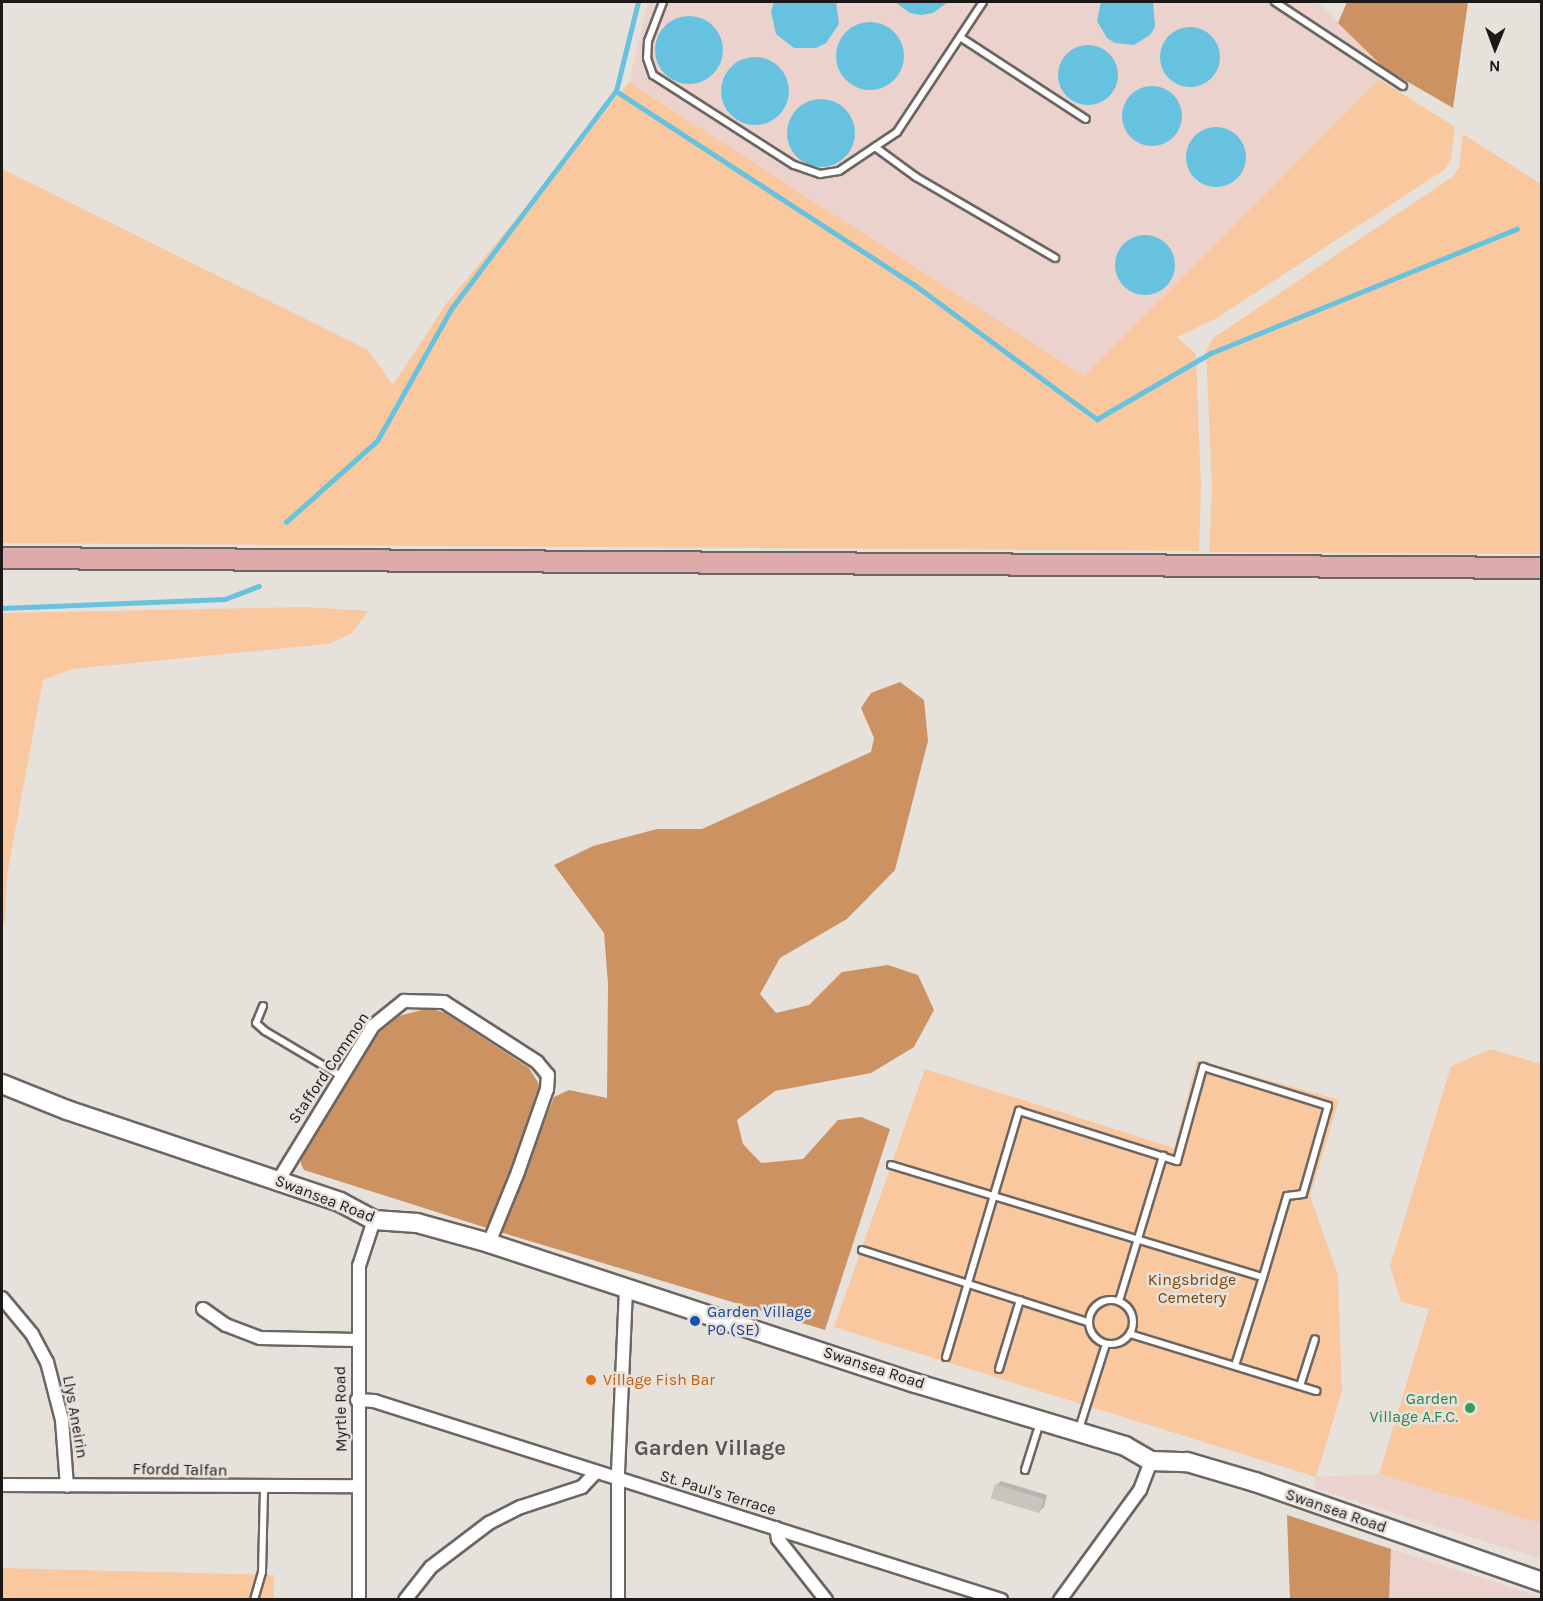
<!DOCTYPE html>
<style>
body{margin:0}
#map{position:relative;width:1543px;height:1601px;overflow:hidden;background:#e7e1dc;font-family:Karla,sans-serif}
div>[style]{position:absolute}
.industrial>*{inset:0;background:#ecd2cd}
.green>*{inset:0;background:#fac89f}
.forest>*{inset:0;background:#cd9261}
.water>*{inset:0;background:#66c2de}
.round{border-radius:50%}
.shadow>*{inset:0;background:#0003}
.stream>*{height:4.5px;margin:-2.25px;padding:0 2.25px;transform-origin:2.25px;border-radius:2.25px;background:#66c2de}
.building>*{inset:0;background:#c9c4be;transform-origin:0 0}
.roads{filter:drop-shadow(2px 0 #6c6662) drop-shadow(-2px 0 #6c6662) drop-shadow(0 2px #6c6662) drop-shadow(0 -2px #6c6662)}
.service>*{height:6px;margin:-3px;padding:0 3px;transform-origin:3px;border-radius:3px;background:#fff}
.service>.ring{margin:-3px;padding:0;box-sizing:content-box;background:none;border:6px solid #fff;border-radius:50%}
.minor>*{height:12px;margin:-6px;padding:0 6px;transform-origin:6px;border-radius:6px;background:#fff}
.secondary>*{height:18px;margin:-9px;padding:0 9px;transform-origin:9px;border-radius:9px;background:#fff}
.primary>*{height:20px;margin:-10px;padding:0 10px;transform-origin:10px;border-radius:10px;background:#dfaaac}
.dots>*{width:16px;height:16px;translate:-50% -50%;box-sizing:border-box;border:3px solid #e7e1dc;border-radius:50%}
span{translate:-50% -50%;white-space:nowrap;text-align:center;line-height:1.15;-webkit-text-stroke:5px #e7e1dc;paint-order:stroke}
.street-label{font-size:16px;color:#1b1817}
.park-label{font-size:16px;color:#7b4405}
.transit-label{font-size:16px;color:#164399}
.left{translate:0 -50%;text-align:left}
.food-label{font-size:16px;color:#c56008}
.leisure-label{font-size:16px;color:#27864d}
.right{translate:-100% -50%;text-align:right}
.district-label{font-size:22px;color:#5a5551;font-weight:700}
.frame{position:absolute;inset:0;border:3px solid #1b1817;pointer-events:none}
.north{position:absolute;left:1465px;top:18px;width:60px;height:60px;-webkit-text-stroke:4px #e7e1dc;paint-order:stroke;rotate:181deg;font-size:16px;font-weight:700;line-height:24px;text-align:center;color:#1b1817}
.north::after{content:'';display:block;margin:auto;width:21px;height:27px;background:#1b1817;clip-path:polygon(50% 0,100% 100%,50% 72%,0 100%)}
</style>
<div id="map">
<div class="industrial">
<i style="clip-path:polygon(648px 2px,1317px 2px,1384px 68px,1378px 79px,1084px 376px,629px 82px)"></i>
<i style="clip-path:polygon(1379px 1474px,1541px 1523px,1541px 1559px,1314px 1488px,1316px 1477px)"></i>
<i style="clip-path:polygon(1391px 1549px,1542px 1597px,1541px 1600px,1389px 1600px)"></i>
</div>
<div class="green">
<i style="clip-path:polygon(1379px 79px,1455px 127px,1451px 159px,1444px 170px,1215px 319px,1177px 337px,1196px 354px,1201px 487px,1199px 551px,2px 543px,2px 169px,368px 350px,393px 385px,446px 304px,629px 82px,1084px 376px)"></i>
<i style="clip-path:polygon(1463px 134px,1541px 184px,1541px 554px,1209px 552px,1212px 489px,1206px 351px,1213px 338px,1452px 177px,1459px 168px)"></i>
<i style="clip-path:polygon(305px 607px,368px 611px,351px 634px,328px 644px,72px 669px,43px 680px,7px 875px,5px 923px,2px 923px,2px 613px)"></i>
<i style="clip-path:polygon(1491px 1049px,1541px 1064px,1541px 1523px,1379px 1474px,1429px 1309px,1401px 1302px,1390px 1266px,1451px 1066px)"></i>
<i style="clip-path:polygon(1197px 1060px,1339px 1100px,1310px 1196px,1338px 1275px,1342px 1391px,1316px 1477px,834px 1327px,925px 1069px,1174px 1148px)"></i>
<i style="clip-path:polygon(2px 1568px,274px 1575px,274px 1599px,2px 1600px)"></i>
</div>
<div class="forest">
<i style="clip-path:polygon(1347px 2px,1468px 2px,1453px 108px,1384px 68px,1338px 23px)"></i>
<i style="clip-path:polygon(900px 682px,924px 700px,928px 741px,895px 870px,847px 919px,780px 958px,760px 994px,776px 1013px,809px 1005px,842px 972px,888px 965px,918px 975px,934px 1010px,914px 1047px,871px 1073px,775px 1091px,737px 1120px,743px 1144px,761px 1163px,803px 1159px,838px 1120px,861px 1117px,890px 1129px,825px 1330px,500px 1232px,554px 1097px,569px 1090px,607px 1098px,608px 984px,604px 933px,554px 865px,593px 846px,657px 829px,702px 829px,871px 752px,874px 738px,861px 708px,871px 693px)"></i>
<i style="clip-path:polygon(429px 1008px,445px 1013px,529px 1068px,542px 1089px,490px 1229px,304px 1170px,301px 1164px,301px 1154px,376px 1035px,399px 1016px)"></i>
<i style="clip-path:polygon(1287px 1515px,1391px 1549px,1389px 1599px,1290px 1599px)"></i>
</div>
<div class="water">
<i style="clip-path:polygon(774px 2px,836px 2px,839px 24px,826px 43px,816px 48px,794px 48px,776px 34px,771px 12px)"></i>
<i style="clip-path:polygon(895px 2px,948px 2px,933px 13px,921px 15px,910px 13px)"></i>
<i style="clip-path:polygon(1101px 2px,1153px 2px,1155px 27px,1150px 35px,1134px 45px,1115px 43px,1107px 38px,1097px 21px)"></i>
<i class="round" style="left:655px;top:16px;width:68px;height:68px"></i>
<i class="round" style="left:836px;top:22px;width:68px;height:68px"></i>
<i class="round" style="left:1160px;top:27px;width:60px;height:60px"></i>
<i class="round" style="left:1058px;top:45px;width:60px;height:60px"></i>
<i class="round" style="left:721px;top:57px;width:68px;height:68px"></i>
<i class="round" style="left:1122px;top:86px;width:60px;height:60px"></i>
<i class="round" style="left:787px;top:99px;width:68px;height:68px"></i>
<i class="round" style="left:1186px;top:127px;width:60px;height:60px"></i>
<i class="round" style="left:1115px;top:235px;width:60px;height:60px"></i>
</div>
<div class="shadow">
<i style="clip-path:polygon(1001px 1481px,1047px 1495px,1044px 1507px,1040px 1511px,997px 1485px)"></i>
</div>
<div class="stream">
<i style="left:616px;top:91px;width:356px;rotate:33deg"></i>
<i style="left:915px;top:285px;width:226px;rotate:36.4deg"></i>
<i style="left:1097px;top:419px;width:132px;rotate:-30.1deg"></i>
<i style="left:1211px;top:353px;width:330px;rotate:-22.1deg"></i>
<i style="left:286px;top:522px;width:122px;rotate:-41.7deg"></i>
<i style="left:377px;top:441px;width:151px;rotate:-60.7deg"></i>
<i style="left:451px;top:309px;width:273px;rotate:-52.9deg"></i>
<i style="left:616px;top:91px;width:92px;rotate:-76.1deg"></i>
<i style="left:2px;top:608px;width:223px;rotate:-2.3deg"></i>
<i style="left:225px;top:599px;width:36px;rotate:-21deg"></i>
</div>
<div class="building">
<i style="left:995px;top:1484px;width:51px;height:15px;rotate:17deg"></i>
</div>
<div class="roads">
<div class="service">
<i style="left:663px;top:2px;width:42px;rotate:111deg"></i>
<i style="left:648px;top:41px;width:17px;rotate:93deg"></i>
<i style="left:647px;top:58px;width:18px;rotate:71deg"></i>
<i style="left:653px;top:75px;width:167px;rotate:32.6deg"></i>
<i style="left:794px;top:165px;width:28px;rotate:19deg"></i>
<i style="left:820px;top:174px;width:19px;rotate:-9deg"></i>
<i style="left:839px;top:171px;width:70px;rotate:-33.9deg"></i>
<i style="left:897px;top:132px;width:156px;rotate:-56.5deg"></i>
<i style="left:1275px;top:2px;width:153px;rotate:33.3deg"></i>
<i style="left:960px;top:37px;width:150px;rotate:33.1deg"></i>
<i style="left:875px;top:147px;width:51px;rotate:36.2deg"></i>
<i style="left:916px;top:177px;width:161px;rotate:30.2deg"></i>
<i style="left:263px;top:1006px;width:18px;rotate:112deg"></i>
<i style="left:256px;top:1023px;width:12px;rotate:42deg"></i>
<i style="left:265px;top:1031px;width:88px;rotate:30.6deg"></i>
<i style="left:891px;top:1165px;width:388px;rotate:16.8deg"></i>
<i style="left:1263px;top:1277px;width:93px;rotate:107.5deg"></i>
<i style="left:862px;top:1250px;width:237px;rotate:17.7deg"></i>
<i class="ring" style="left:1089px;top:1300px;width:38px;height:38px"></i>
<i style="left:1119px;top:1301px;width:152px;rotate:-73.1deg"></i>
<i style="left:1130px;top:1334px;width:195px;rotate:17deg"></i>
<i style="left:946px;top:1357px;width:257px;rotate:-73.5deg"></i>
<i style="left:1019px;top:1111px;width:166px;rotate:17.6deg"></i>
<i style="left:1177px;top:1161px;width:98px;rotate:-74.5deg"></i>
<i style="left:1203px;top:1067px;width:131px;rotate:17.3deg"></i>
<i style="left:1328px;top:1106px;width:91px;rotate:105.9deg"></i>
<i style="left:1303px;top:1194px;width:16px;rotate:173deg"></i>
<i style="left:1287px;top:1196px;width:84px;rotate:106.5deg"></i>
<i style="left:999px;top:1369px;width:72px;rotate:-73.1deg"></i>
<i style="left:1300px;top:1386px;width:49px;rotate:-72.3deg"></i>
<i style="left:1079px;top:1429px;width:89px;rotate:-72.4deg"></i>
<i style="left:1025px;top:1470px;width:50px;rotate:-72.6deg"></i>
<i style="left:254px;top:1600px;width:29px;rotate:-74deg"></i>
<i style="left:262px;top:1572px;width:84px;rotate:-88.6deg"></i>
</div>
<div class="minor">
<i style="left:278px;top:1181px;width:182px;rotate:-58.5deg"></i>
<i style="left:373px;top:1026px;width:40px;rotate:-39deg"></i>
<i style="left:404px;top:1001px;width:40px;rotate:1.4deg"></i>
<i style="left:444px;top:1002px;width:111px;rotate:32.8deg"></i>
<i style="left:537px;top:1062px;width:17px;rotate:50deg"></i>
<i style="left:548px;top:1075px;width:14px;rotate:94deg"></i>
<i style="left:547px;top:1089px;width:88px;rotate:109.3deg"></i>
<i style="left:518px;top:1172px;width:77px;rotate:112.2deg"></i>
<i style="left:2px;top:1298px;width:47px;rotate:50.2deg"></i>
<i style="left:32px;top:1334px;width:32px;rotate:62deg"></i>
<i style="left:47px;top:1362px;width:60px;rotate:75.5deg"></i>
<i style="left:62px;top:1420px;width:66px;rotate:85.7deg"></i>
<i style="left:203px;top:1309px;width:28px;rotate:35deg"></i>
<i style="left:226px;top:1325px;width:36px;rotate:21deg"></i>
<i style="left:260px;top:1338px;width:97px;rotate:1.2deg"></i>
<i style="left:357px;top:1400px;width:17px;rotate:3deg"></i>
<i style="left:374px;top:1401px;width:658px;rotate:17.61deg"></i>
<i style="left:2px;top:1485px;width:357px;rotate:0.2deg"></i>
<i style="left:776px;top:1528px;width:11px;rotate:80deg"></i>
<i style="left:778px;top:1539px;width:78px;rotate:51.8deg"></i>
<i style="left:359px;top:1600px;width:334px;rotate:-90deg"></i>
<i style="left:359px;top:1266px;width:48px;rotate:-71.9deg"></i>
<i style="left:405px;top:1600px;width:42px;rotate:-51.8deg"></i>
<i style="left:431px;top:1567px;width:73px;rotate:-37.2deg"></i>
<i style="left:489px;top:1523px;width:36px;rotate:-27deg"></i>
<i style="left:521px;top:1507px;width:64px;rotate:-18.2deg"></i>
<i style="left:582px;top:1487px;width:19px;rotate:-47deg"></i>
<i style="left:618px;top:1600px;width:128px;rotate:-90deg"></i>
<i style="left:618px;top:1472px;width:185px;rotate:-87.5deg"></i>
<i style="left:1060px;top:1600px;width:136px;rotate:-54deg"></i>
<i style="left:1140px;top:1490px;width:31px;rotate:-69deg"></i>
</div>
<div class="secondary">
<i style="left:2px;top:1084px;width:70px;rotate:21.8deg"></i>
<i style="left:67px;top:1110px;width:288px;rotate:18.6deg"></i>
<i style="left:340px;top:1202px;width:38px;rotate:28deg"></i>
<i style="left:374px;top:1220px;width:43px;rotate:4deg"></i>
<i style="left:417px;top:1223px;width:75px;rotate:15.5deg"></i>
<i style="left:489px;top:1243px;width:448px;rotate:18.2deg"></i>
<i style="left:915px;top:1383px;width:219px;rotate:16.7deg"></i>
<i style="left:1125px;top:1446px;width:30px;rotate:30deg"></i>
<i style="left:1151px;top:1461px;width:36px;rotate:2deg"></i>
<i style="left:1187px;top:1462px;width:71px;rotate:16.4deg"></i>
<i style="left:1255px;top:1482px;width:304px;rotate:19.2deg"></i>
</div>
<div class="primary">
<i style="left:2px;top:558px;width:1540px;rotate:0.37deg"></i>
</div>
</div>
<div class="dots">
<i style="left:695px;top:1321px;background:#1a4fb4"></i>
<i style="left:591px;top:1380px;background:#e8710a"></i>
<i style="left:1470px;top:1408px;background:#2e9e5b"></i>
</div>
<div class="street-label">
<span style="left:329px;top:1068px;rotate:-56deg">Stafford Common</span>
<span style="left:325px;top:1199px;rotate:21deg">Swansea Road</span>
<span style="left:874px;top:1368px;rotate:18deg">Swansea Road</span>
<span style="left:341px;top:1409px;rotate:-91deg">Myrtle Road</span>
<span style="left:75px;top:1417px;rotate:80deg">Llys Aneirin</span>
<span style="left:180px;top:1470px;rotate:1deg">Ffordd Talfan</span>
<span style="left:718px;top:1493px;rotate:17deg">St. Paul's Terrace</span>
<span style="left:1336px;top:1511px;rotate:19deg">Swansea Road</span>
</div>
<div class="park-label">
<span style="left:1192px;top:1289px">Kingsbridge<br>Cemetery</span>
</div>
<div class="transit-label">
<span class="left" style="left:707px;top:1321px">Garden Village<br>PO (SE)</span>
</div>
<div class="food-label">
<span class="left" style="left:603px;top:1380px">Village Fish Bar</span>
</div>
<div class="leisure-label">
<span class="right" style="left:1458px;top:1408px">Garden<br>Village A.F.C.</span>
</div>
<div class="district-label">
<span style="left:710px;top:1449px">Garden Village</span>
</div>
<div class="frame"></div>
<div class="north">N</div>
</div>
